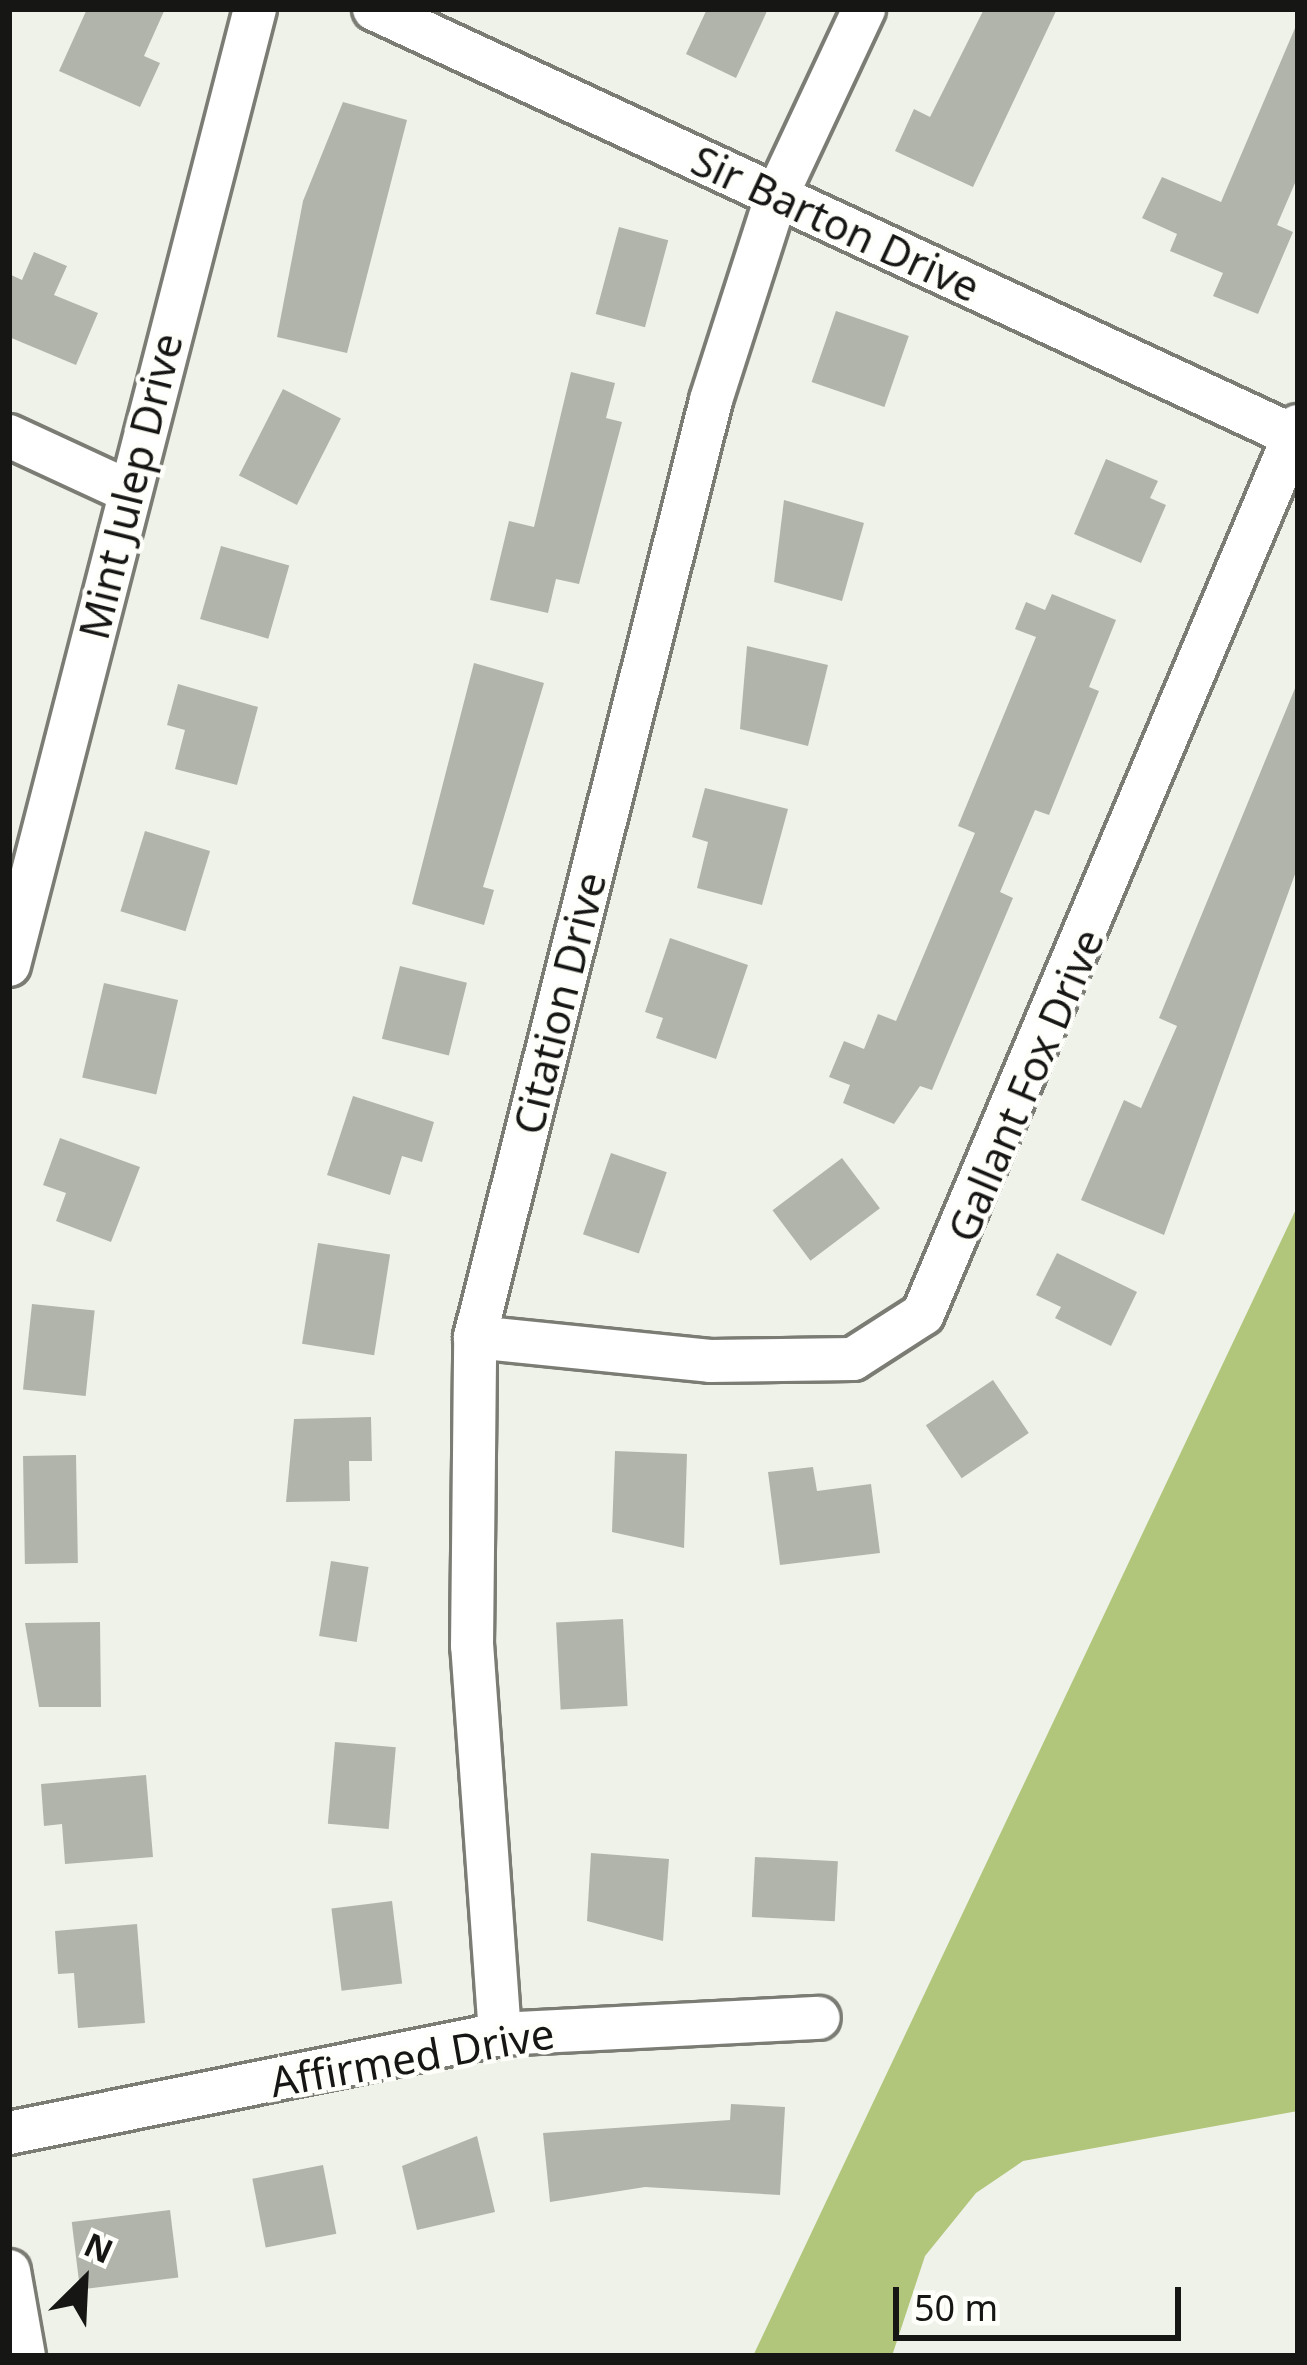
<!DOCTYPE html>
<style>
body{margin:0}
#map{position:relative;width:1307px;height:2365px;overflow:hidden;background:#eff2e9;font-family:"Noto Sans",sans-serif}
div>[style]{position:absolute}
.forest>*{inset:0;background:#b1c67b}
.building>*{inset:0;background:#b1b4ab;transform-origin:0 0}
.roads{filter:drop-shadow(3px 0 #7b7d75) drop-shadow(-3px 0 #7b7d75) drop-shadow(0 3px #7b7d75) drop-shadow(0 -3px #7b7d75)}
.minor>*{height:42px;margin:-21px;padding:0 21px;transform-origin:21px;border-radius:21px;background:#fff}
span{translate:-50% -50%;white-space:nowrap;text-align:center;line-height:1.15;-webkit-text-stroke:9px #fefffb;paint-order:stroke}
.street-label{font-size:42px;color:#161714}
.frame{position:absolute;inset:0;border:12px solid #161714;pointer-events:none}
.north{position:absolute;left:24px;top:2221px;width:120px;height:120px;-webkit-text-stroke:9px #fefffb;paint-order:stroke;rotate:24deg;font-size:33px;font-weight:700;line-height:48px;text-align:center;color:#161714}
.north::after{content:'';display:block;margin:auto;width:42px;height:54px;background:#161714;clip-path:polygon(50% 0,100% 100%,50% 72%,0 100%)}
.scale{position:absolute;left:893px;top:2287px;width:288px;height:54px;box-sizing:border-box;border:6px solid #161714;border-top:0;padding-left:15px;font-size:36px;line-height:42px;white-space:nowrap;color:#161714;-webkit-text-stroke:9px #fefffb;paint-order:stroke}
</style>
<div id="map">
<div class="forest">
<i style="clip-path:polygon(1298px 1205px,1298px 2111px,1023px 2161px,976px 2193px,925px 2256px,892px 2356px,753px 2356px)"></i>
</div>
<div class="building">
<i style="clip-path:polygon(87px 9px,165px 9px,144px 56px,160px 63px,140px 107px,59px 71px)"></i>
<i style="clip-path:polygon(707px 9px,768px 9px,736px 78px,686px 54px)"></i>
<i style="clip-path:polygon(984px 9px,1057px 9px,973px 187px,895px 151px,914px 109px,930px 117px)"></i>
<i style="clip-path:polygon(1298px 21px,1298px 176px,1277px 225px,1293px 232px,1258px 314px,1213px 296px,1223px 273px,1170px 251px,1177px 234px,1142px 218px,1162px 177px,1221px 202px)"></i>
<i style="clip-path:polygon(343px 102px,407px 120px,347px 353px,277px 337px,303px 201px)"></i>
<i style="left:619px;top:227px;width:51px;height:90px;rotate:15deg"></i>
<i style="clip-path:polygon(34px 252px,67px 266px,54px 295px,98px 313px,76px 365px,9px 337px,9px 274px,22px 280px)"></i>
<i style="left:836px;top:311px;width:77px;height:75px;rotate:19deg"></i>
<i style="clip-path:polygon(571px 372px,615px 383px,606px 418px,622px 422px,579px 584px,556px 579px,548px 613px,490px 600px,509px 521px,534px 527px)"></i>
<i style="left:283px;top:389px;width:65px;height:97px;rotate:27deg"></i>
<i style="clip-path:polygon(1106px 459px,1158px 481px,1150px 498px,1166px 505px,1141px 563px,1074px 534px)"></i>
<i style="clip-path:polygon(784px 500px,864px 523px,842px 601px,774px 582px)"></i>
<i style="left:221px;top:546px;width:71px;height:76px;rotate:16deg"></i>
<i style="clip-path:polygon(1052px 594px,1116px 620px,1089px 687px,1099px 691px,1049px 815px,1035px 810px,1000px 892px,1013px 898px,932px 1090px,920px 1086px,894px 1124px,843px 1103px,850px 1085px,829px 1077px,844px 1041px,864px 1049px,878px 1014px,896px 1021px,975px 833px,958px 826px,1036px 637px,1015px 629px,1026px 602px,1045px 610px)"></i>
<i style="clip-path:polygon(747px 646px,828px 665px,808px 746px,740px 729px)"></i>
<i style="clip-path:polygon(474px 663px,544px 683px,483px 887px,494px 890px,484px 925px,412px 904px)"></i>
<i style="clip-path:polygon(1298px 681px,1298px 866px,1164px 1235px,1081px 1200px,1124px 1100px,1141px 1108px,1177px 1026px,1159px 1018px)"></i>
<i style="clip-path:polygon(178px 684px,258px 707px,237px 785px,175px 769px,185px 730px,167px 725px)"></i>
<i style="clip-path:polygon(705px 788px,788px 809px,762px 905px,697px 888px,708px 842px,692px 837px)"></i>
<i style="left:145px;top:831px;width:68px;height:84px;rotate:17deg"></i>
<i style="clip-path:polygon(670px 938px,748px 965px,716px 1059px,656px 1038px,663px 1018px,645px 1012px)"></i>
<i style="left:400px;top:966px;width:69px;height:75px;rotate:14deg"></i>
<i style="left:104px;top:983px;width:76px;height:97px;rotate:13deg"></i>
<i style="clip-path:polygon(353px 1096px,434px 1122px,422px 1162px,402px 1156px,390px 1195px,327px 1175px)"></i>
<i style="clip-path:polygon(60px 1138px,140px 1167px,111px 1242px,56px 1221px,66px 1193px,43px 1185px)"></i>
<i style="left:611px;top:1153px;width:59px;height:86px;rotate:19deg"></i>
<i style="left:842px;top:1158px;width:63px;height:87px;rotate:53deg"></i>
<i style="left:318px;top:1243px;width:73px;height:102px;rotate:9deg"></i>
<i style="clip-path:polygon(1057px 1253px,1137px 1292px,1111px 1346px,1055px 1318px,1061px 1307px,1036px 1295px)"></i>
<i style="left:32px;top:1304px;width:63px;height:86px;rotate:6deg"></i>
<i style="left:993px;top:1380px;width:64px;height:81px;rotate:56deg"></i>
<i style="clip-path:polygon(371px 1417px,372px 1461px,349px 1461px,350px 1501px,286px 1502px,294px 1419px)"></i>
<i style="clip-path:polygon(615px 1451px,687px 1454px,684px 1548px,612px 1532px)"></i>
<i style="left:76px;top:1455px;width:108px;height:53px;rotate:89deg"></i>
<i style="clip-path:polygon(813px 1467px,817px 1491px,871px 1484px,880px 1553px,780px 1565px,768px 1472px)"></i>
<i style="left:331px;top:1561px;width:38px;height:76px;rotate:9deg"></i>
<i style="left:623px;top:1619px;width:87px;height:67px;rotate:87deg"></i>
<i style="clip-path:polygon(100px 1622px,101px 1707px,39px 1707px,25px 1623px)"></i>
<i style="left:335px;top:1742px;width:61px;height:82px;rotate:5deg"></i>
<i style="clip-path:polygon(146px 1775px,153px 1857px,65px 1864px,62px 1824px,44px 1826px,41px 1784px)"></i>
<i style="clip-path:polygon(591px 1853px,669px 1859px,663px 1941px,587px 1921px)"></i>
<i style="left:755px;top:1857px;width:83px;height:60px;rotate:3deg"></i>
<i style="left:392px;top:1901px;width:83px;height:61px;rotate:83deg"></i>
<i style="clip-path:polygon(137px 1924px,145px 2023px,78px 2028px,74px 1973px,58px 1974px,55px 1931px)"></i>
<i style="clip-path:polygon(731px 2104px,785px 2107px,780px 2195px,645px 2187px,550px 2202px,543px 2133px,730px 2120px)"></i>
<i style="clip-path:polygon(477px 2136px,495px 2212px,417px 2230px,402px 2166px)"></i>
<i style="left:323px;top:2165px;width:70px;height:72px;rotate:79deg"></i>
<i style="left:170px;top:2210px;width:68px;height:99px;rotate:83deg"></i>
</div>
<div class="roads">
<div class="minor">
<i style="left:374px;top:9px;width:1019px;rotate:24.9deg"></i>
<i style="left:9px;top:436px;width:131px;rotate:24.8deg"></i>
<i style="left:9px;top:965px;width:987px;rotate:-75.57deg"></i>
<i style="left:475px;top:1337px;width:236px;rotate:5.8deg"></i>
<i style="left:710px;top:1361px;width:143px;rotate:-0.8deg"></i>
<i style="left:853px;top:1359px;width:83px;rotate:-32.7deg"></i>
<i style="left:923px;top:1314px;width:964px;rotate:-67.11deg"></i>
<i style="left:500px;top:2034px;width:389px;rotate:-94.1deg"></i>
<i style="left:472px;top:1646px;width:309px;rotate:-89.4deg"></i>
<i style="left:475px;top:1337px;width:966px;rotate:-75.86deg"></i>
<i style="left:711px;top:400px;width:215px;rotate:-72.2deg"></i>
<i style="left:777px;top:195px;width:205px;rotate:-64.9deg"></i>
<i style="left:9px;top:2133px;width:501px;rotate:-11.4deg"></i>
<i style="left:500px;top:2034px;width:319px;rotate:-2.9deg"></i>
<i style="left:9px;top:2271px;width:86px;rotate:80deg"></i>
</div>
</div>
<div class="street-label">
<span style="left:836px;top:223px;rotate:25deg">Sir Barton Drive</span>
<span style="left:130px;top:486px;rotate:-76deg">Mint Julep Drive</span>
<span style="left:559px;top:1003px;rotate:-76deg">Citation Drive</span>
<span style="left:1025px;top:1085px;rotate:-67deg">Gallant Fox Drive</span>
<span style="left:412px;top:2057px;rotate:-10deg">Affirmed Drive</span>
</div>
<div class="frame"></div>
<div class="north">N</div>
<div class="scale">50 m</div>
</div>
